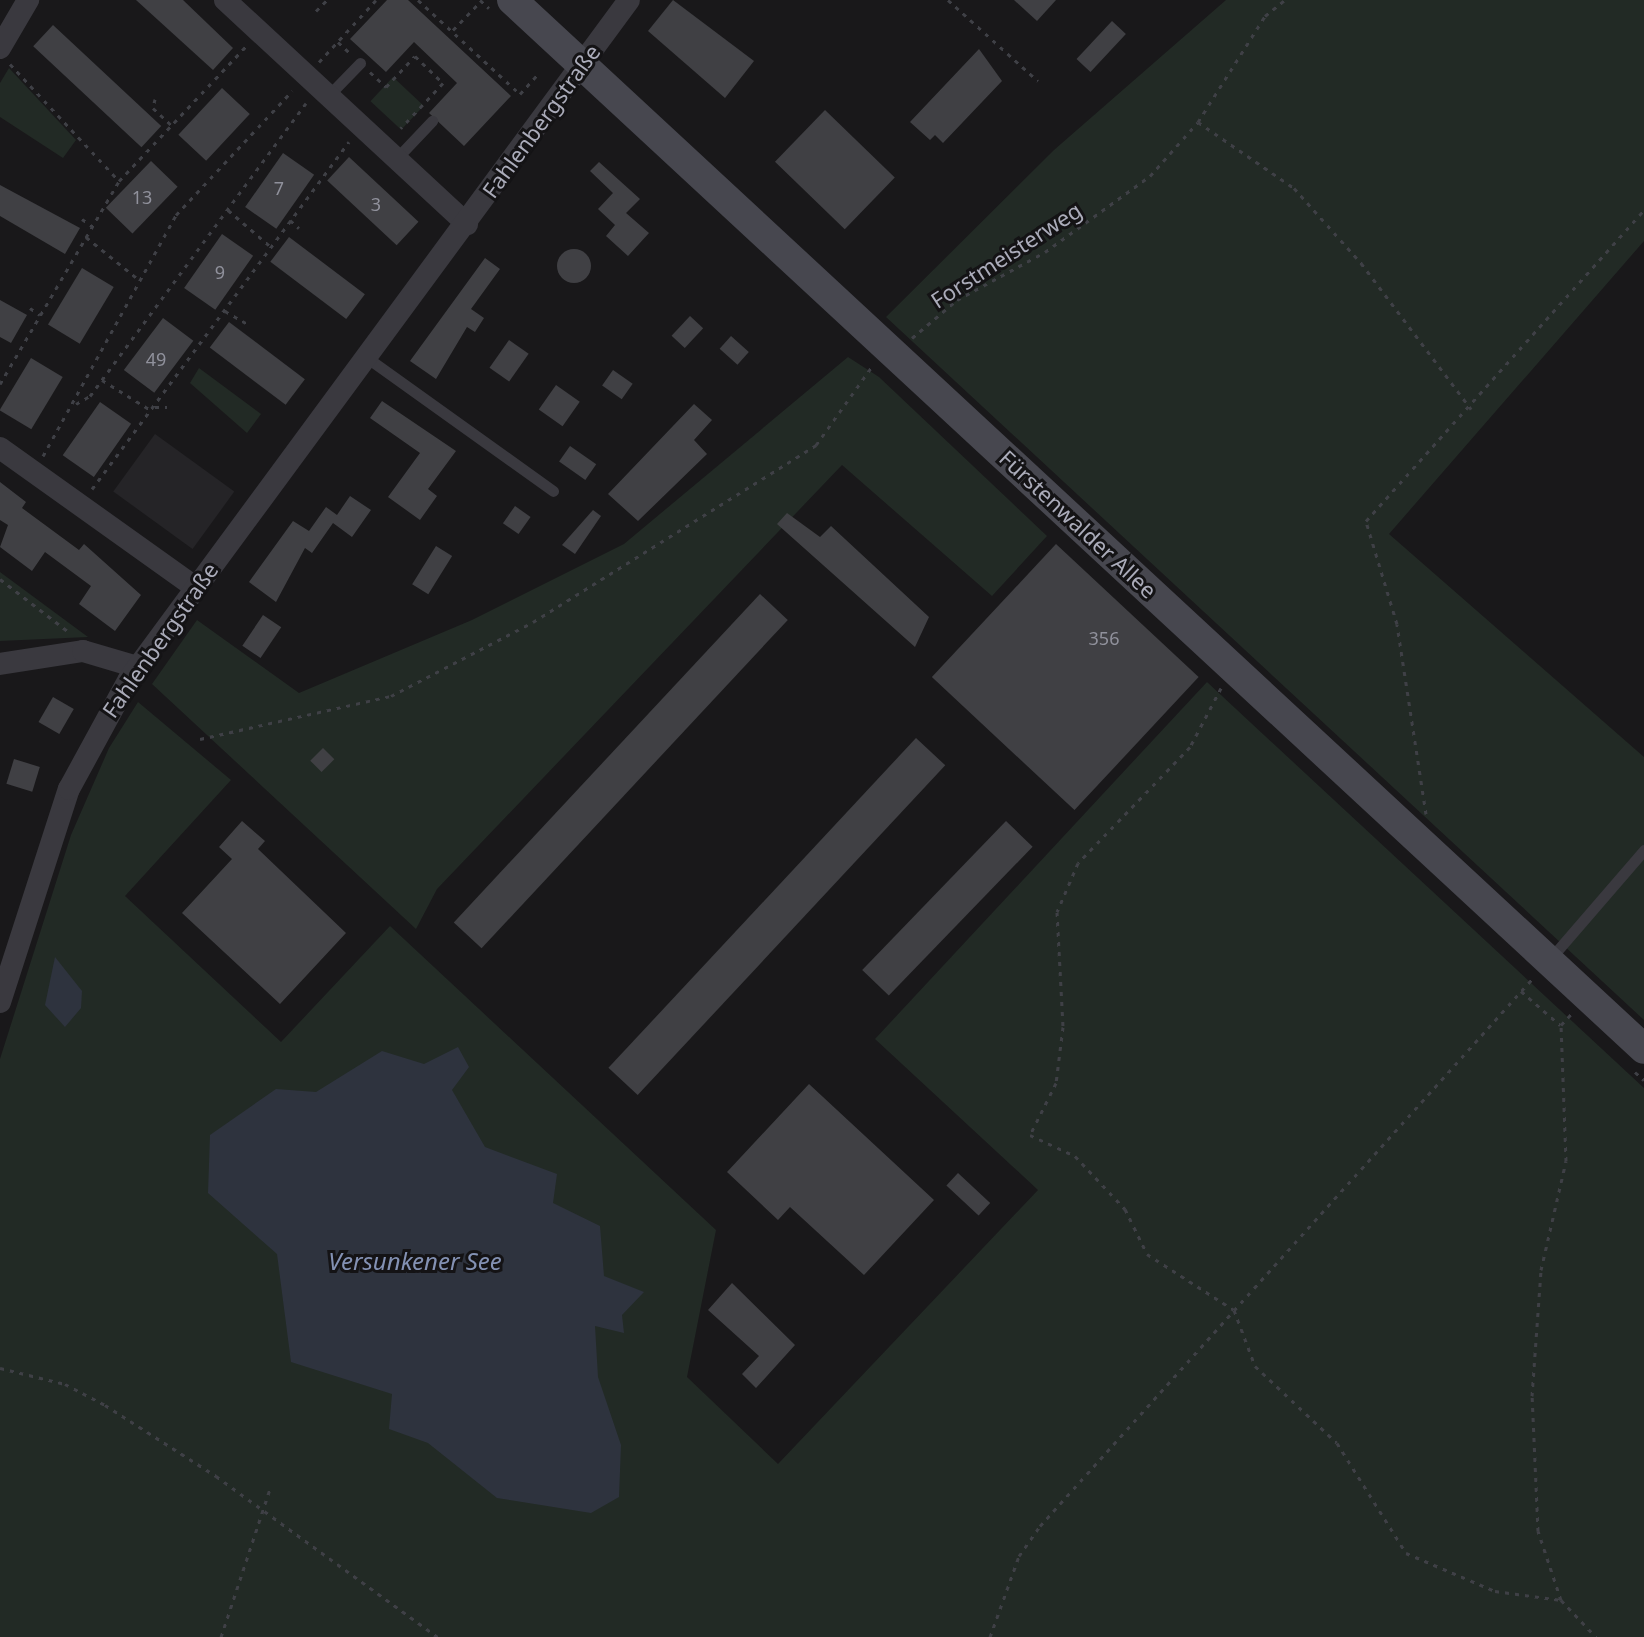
<!DOCTYPE html>
<meta charset="utf-8">
<style>
body{margin:0}
#map{position:relative;width:1644px;height:1637px;overflow:hidden;background:#19181a;font-family:"Noto Sans",sans-serif}
div>[style]{position:absolute}
.built>*{inset:0;background:#252427;transform-origin:0 0}
.green>*{inset:0;background:#222a25;transform-origin:0 0}
.water>*{inset:0;background:#2e333e}
.building>*{inset:0;background:#404044;transform-origin:0 0}
.round{border-radius:50%}
.path>*{height:3px;margin-top:-1.5px;transform-origin:0;background:repeating-linear-gradient(90deg,#3f4046 0 4px,transparent 0 10px)}
.lane>*{height:11px;margin:-5.5px;padding:0 5.5px;transform-origin:5.5px;border-radius:5.5px;background:#3a393f}
.street>*{height:22px;margin:-11px;padding:0 11px;transform-origin:11px;border-radius:11px;background:#3a393f}
.secondary>*{height:30px;margin:-15px;padding:0 15px;transform-origin:15px;border-radius:15px;background:#47474f}
span{translate:-50% -50%;white-space:nowrap;text-align:center;line-height:1.15;-webkit-text-stroke:6px #141315;paint-order:stroke}
.number-label{font-size:18px;color:#90919c}
.number-label span{-webkit-text-stroke-width:0}
.street-label{font-size:22px;color:#abacba}
.water-label{font-size:24px;color:#8391b3;font-style:italic}
</style>
<div id="map">
<div class="built">
<i style="left:155px;top:434px;width:98px;height:71px;rotate:36deg"></i>
</div>
<div class="green">
<i style="clip-path:polygon(1226px 0,1644px 0,1644px 241px,1389px 534px,1644px 757px,1644px 1020px,886px 317px,1054px 150px)"></i>
<i style="clip-path:polygon(9px 68px,76px 140px,63px 158px,0 117px,0 83px)"></i>
<i style="left:393px;top:77px;width:42px;height:33px;rotate:43deg"></i>
<i style="clip-path:polygon(848px 357px,879px 377px,1047px 536px,992px 596px,842px 465px,437px 889px,416px 929px,152px 684px,197px 620px,299px 693px,472px 620px,624px 544px)"></i>
<i style="clip-path:polygon(199px 368px,261px 414px,247px 433px,190px 383px)"></i>
<i style="clip-path:polygon(0 572px,88px 637px,0 641px)"></i>
<i style="clip-path:polygon(1207px 682px,1644px 1088px,1644px 1637px,0 1637px,0 1059px,71px 835px,109px 748px,138px 702px,231px 780px,125px 896px,281px 1042px,390px 926px,716px 1230px,687px 1377px,778px 1464px,1038px 1190px,875px 1039px)"></i>
</div>
<div class="water">
<i style="clip-path:polygon(55px 957px,82px 991px,81px 1008px,65px 1027px,45px 1005px)"></i>
<i style="clip-path:polygon(458px 1047px,469px 1067px,452px 1090px,485px 1147px,557px 1174px,553px 1203px,600px 1226px,604px 1276px,644px 1292px,622px 1315px,624px 1333px,595px 1326px,598px 1377px,621px 1445px,619px 1497px,591px 1513px,497px 1498px,428px 1443px,389px 1429px,392px 1394px,291px 1362px,277px 1254px,208px 1193px,210px 1135px,276px 1089px,316px 1092px,382px 1051px,424px 1064px)"></i>
</div>
<div class="building">
<i style="clip-path:polygon(136px 0,183px 0,233px 48px,213px 70px)"></i>
<i style="clip-path:polygon(387px 0,408px 0,511px 96px,464px 146px,429px 113px,457px 83px,414px 42px,386px 72px,350px 39px)"></i>
<i style="clip-path:polygon(673px 0,754px 61px,725px 98px,648px 31px)"></i>
<i style="clip-path:polygon(1014px 0,1056px 0,1037px 21px)"></i>
<i style="left:1112px;top:21px;width:19px;height:52px;rotate:43deg"></i>
<i style="left:53px;top:25px;width:148px;height:29px;rotate:43deg"></i>
<i style="clip-path:polygon(979px 49px,1002px 81px,943px 143px,935px 135px,930px 140px,910px 122px)"></i>
<i style="left:222px;top:88px;width:38px;height:64px;rotate:43deg"></i>
<i style="left:825px;top:110px;width:97px;height:72px;rotate:44deg"></i>
<i style="left:283px;top:153px;width:38px;height:66px;rotate:35deg"></i>
<i style="left:349px;top:157px;width:95px;height:32px;rotate:43deg"></i>
<i style="left:151px;top:161px;width:37px;height:65px;rotate:44deg"></i>
<i style="clip-path:polygon(599px 162px,640px 199px,626px 213px,649px 233px,628px 256px,606px 236px,615px 225px,598px 209px,613px 193px,590px 171px)"></i>
<i style="clip-path:polygon(0 185px,80px 228px,65px 254px,0 216px)"></i>
<i style="left:222px;top:234px;width:38px;height:66px;rotate:35deg"></i>
<i style="left:289px;top:237px;width:95px;height:31px;rotate:37deg"></i>
<i class="round" style="left:557px;top:249px;width:34px;height:34px"></i>
<i style="clip-path:polygon(485px 258px,500px 269px,471px 309px,484px 318px,475px 332px,467px 327px,436px 379px,410px 361px)"></i>
<i style="left:82px;top:268px;width:37px;height:66px;rotate:31deg"></i>
<i style="clip-path:polygon(0 300px,27px 315px,11px 343px,0 337px)"></i>
<i style="left:690px;top:316px;width:18px;height:27px;rotate:43deg"></i>
<i style="left:163px;top:318px;width:38px;height:65px;rotate:37deg"></i>
<i style="left:229px;top:322px;width:95px;height:32px;rotate:37deg"></i>
<i style="left:731px;top:336px;width:24px;height:17px;rotate:42deg"></i>
<i style="left:509px;top:340px;width:24px;height:34px;rotate:35deg"></i>
<i style="left:31px;top:358px;width:37px;height:61px;rotate:31deg"></i>
<i style="left:613px;top:370px;width:24px;height:19px;rotate:35deg"></i>
<i style="left:556px;top:385px;width:29px;height:30px;rotate:35deg"></i>
<i style="clip-path:polygon(382px 401px,456px 451px,428px 489px,437px 496px,420px 520px,388px 497px,420px 453px,370px 418px)"></i>
<i style="left:100px;top:402px;width:38px;height:65px;rotate:35deg"></i>
<i style="clip-path:polygon(694px 404px,712px 420px,694px 440px,707px 454px,638px 521px,608px 494px)"></i>
<i style="left:570px;top:446px;width:32px;height:19px;rotate:35deg"></i>
<i style="clip-path:polygon(0 482px,26px 502px,22px 508px,79px 550px,84px 544px,141px 595px,115px 631px,79px 604px,91px 586px,45px 552px,32px 571px,0 547px,8px 525px,0 520px)"></i>
<i style="clip-path:polygon(350px 496px,371px 510px,352px 537px,333px 523px,312px 553px,305px 548px,276px 602px,249px 582px,293px 521px,309px 531px,326px 507px,337px 515px)"></i>
<i style="left:515px;top:506px;width:19px;height:21px;rotate:35deg"></i>
<i style="clip-path:polygon(593px 510px,601px 516px,575px 554px,562px 545px)"></i>
<i style="clip-path:polygon(787px 513px,820px 537px,831px 526px,929px 617px,915px 647px,777px 524px)"></i>
<i style="left:1056px;top:544px;width:195px;height:182px;rotate:43deg"></i>
<i style="left:436px;top:546px;width:19px;height:45px;rotate:32deg"></i>
<i style="left:760px;top:594px;width:38px;height:449px;rotate:43deg"></i>
<i style="left:263px;top:615px;width:22px;height:37px;rotate:34deg"></i>
<i style="left:53px;top:697px;width:24px;height:29px;rotate:30deg"></i>
<i style="left:916px;top:738px;width:40px;height:451px;rotate:43deg"></i>
<i style="left:323px;top:748px;width:16px;height:18px;rotate:45deg"></i>
<i style="left:14px;top:759px;width:27px;height:26px;rotate:17deg"></i>
<i style="clip-path:polygon(242px 821px,265px 841px,258px 849px,346px 933px,280px 1004px,182px 913px,232px 859px,219px 847px)"></i>
<i style="left:1006px;top:821px;width:37px;height:207px;rotate:44deg"></i>
<i style="clip-path:polygon(809px 1084px,934px 1200px,864px 1275px,790px 1207px,778px 1220px,727px 1172px)"></i>
<i style="left:958px;top:1173px;width:44px;height:17px;rotate:43deg"></i>
<i style="clip-path:polygon(732px 1283px,795px 1345px,756px 1388px,742px 1374px,759px 1356px,708px 1310px)"></i>
</div>
<div class="path">
<i style="left:418px;top:0;width:139px;rotate:42.7deg"></i>
<i style="left:520px;top:94px;width:27px;rotate:-48deg"></i>
<i style="left:480px;top:0;width:12px;rotate:42deg"></i>
<i style="left:948px;top:0;width:121px;rotate:42deg"></i>
<i style="left:316px;top:11px;width:16px;rotate:-45deg"></i>
<i style="left:453px;top:30px;width:40px;rotate:-46deg"></i>
<i style="left:338px;top:42px;width:16px;rotate:43deg"></i>
<i style="left:319px;top:62px;width:84px;rotate:-47.4deg"></i>
<i style="left:10px;top:64px;width:160px;rotate:47deg"></i>
<i style="left:370px;top:72px;width:22px;rotate:43deg"></i>
<i style="left:386px;top:87px;width:42px;rotate:-46.9deg"></i>
<i style="left:415px;top:56px;width:39px;rotate:44deg"></i>
<i style="left:443px;top:83px;width:62px;rotate:133deg"></i>
<i style="left:155px;top:99px;width:9px;rotate:103deg"></i>
<i style="left:153px;top:108px;width:26px;rotate:43deg"></i>
<i style="left:1198px;top:122px;width:116px;rotate:34.5deg"></i>
<i style="left:1294px;top:188px;width:101px;rotate:48.2deg"></i>
<i style="left:1361px;top:263px;width:183px;rotate:53deg"></i>
<i style="left:228px;top:210px;width:57px;rotate:40.7deg"></i>
<i style="left:82px;top:219px;width:12px;rotate:35deg"></i>
<i style="left:290px;top:220px;width:12px;rotate:42deg"></i>
<i style="left:86px;top:237px;width:67px;rotate:38.9deg"></i>
<i style="left:30px;top:308px;width:12px;rotate:35deg"></i>
<i style="left:225px;top:311px;width:28px;rotate:30deg"></i>
<i style="left:912px;top:338px;width:59px;rotate:-40.2deg"></i>
<i style="left:957px;top:300px;width:100px;rotate:-28.6deg"></i>
<i style="left:1045px;top:252px;width:130px;rotate:-35.9deg"></i>
<i style="left:1150px;top:176px;width:72px;rotate:-48.4deg"></i>
<i style="left:1198px;top:122px;width:125px;rotate:-57.7deg"></i>
<i style="left:1265px;top:16px;width:26px;rotate:-39deg"></i>
<i style="left:102px;top:380px;width:59px;rotate:31.8deg"></i>
<i style="left:0;top:384px;width:235px;rotate:-59.6deg"></i>
<i style="left:119px;top:181px;width:185px;rotate:-46.7deg"></i>
<i style="left:76px;top:404px;width:16px;rotate:-30deg"></i>
<i style="left:90px;top:396px;width:364px;rotate:-53.6deg"></i>
<i style="left:155px;top:407px;width:12px"></i>
<i style="left:43px;top:456px;width:275px;rotate:-61.1deg"></i>
<i style="left:176px;top:215px;width:170px;rotate:-46.9deg"></i>
<i style="left:92px;top:489px;width:432px;rotate:-53.5deg"></i>
<i style="left:0;top:579px;width:88px;rotate:37.6deg"></i>
<i style="left:1221px;top:688px;width:67px;rotate:117.7deg"></i>
<i style="left:1190px;top:747px;width:161px;rotate:134deg"></i>
<i style="left:1078px;top:863px;width:53px;rotate:113.2deg"></i>
<i style="left:1057px;top:912px;width:115px;rotate:87deg"></i>
<i style="left:1063px;top:1027px;width:56px;rotate:97.1deg"></i>
<i style="left:1056px;top:1083px;width:58px;rotate:116.6deg"></i>
<i style="left:1030px;top:1135px;width:50px;rotate:25deg"></i>
<i style="left:1075px;top:1156px;width:73px;rotate:46.7deg"></i>
<i style="left:1125px;top:1209px;width:50px;rotate:63.9deg"></i>
<i style="left:1147px;top:1254px;width:103px;rotate:32.8deg"></i>
<i style="left:1234px;top:1310px;width:60px;rotate:69.4deg"></i>
<i style="left:1255px;top:1366px;width:112px;rotate:43.2deg"></i>
<i style="left:1337px;top:1443px;width:130px;rotate:57.9deg"></i>
<i style="left:1406px;top:1553px;width:97px;rotate:23.1deg"></i>
<i style="left:1495px;top:1591px;width:67px;rotate:7.8deg"></i>
<i style="left:1561px;top:1600px;width:51px;rotate:46.6deg"></i>
<i style="left:200px;top:739px;width:196px;rotate:-12.7deg"></i>
<i style="left:391px;top:696px;width:160px;rotate:-27.5deg"></i>
<i style="left:533px;top:622px;width:334px;rotate:-32deg"></i>
<i style="left:816px;top:445px;width:95px;rotate:-54.5deg"></i>
<i style="left:1426px;top:814px;width:192px;rotate:-98.7deg"></i>
<i style="left:1397px;top:624px;width:108px;rotate:-106.8deg"></i>
<i style="left:1366px;top:521px;width:417px;rotate:-48.2deg"></i>
<i style="left:1521px;top:991px;width:52px;rotate:41.1deg"></i>
<i style="left:1635px;top:1072px;width:12px;rotate:42deg"></i>
<i style="left:0;top:1368px;width:67px;rotate:13.8deg"></i>
<i style="left:65px;top:1384px;width:45px;rotate:27.7deg"></i>
<i style="left:105px;top:1405px;width:132px;rotate:32.6deg"></i>
<i style="left:216px;top:1476px;width:274px;rotate:36deg"></i>
<i style="left:1561px;top:1600px;width:73px;rotate:-108.4deg"></i>
<i style="left:1538px;top:1531px;width:135px;rotate:-92.5deg"></i>
<i style="left:1532px;top:1396px;width:126px;rotate:-85.9deg"></i>
<i style="left:1541px;top:1270px;width:112px;rotate:-77.1deg"></i>
<i style="left:1566px;top:1161px;width:136px;rotate:-92.1deg"></i>
<i style="left:1561px;top:1025px;width:16px;rotate:-47deg"></i>
<i style="left:221px;top:1637px;width:159px;rotate:-71.7deg"></i>
<i style="left:990px;top:1637px;width:86px;rotate:-70.3deg"></i>
<i style="left:1019px;top:1556px;width:37px;rotate:-55deg"></i>
<i style="left:1040px;top:1526px;width:737px;rotate:-48.02deg"></i>
</div>
<div class="lane">
<i style="left:328px;top:96px;width:46px;rotate:-45.9deg"></i>
<i style="left:395px;top:160px;width:54px;rotate:-46.5deg"></i>
<i style="left:366px;top:357px;width:230px;rotate:35.6deg"></i>
<i style="left:1550px;top:959px;width:144px;rotate:-49.2deg"></i>
</div>
<div class="street">
<i style="left:225px;top:0;width:330px;rotate:42.8deg"></i>
<i style="left:0;top:48px;width:56px;rotate:-59.7deg"></i>
<i style="left:0;top:448px;width:241px;rotate:35.5deg"></i>
<i style="left:0;top:664px;width:84px;rotate:-8.9deg"></i>
<i style="left:83px;top:651px;width:56px;rotate:16.5deg"></i>
<i style="left:0;top:1002px;width:224px;rotate:-72.1deg"></i>
<i style="left:69px;top:789px;width:125px;rotate:-61.4deg"></i>
<i style="left:129px;top:679px;width:843px;rotate:-53.63deg"></i>
</div>
<div class="secondary">
<i style="left:512px;top:0;width:1543px;rotate:42.82deg"></i>
</div>
<div class="number-label">
<span style="left:279px;top:188px">7</span>
<span style="left:142px;top:197px">13</span>
<span style="left:376px;top:204px">3</span>
<span style="left:220px;top:272px">9</span>
<span style="left:156px;top:359px">49</span>
<span style="left:1104px;top:638px">356</span>
</div>
<div class="street-label">
<span style="left:541px;top:121px;rotate:-54deg">Fahlenbergstraße</span>
<span style="left:1006px;top:255px;rotate:-33deg">Forstmeisterweg</span>
<span style="left:1078px;top:524px;rotate:43deg">Fürstenwalder Allee</span>
<span style="left:160px;top:640px;rotate:-55deg">Fahlenbergstraße</span>
</div>
<div class="water-label">
<span style="left:415px;top:1261px">Versunkener See</span>
</div>
</div>
